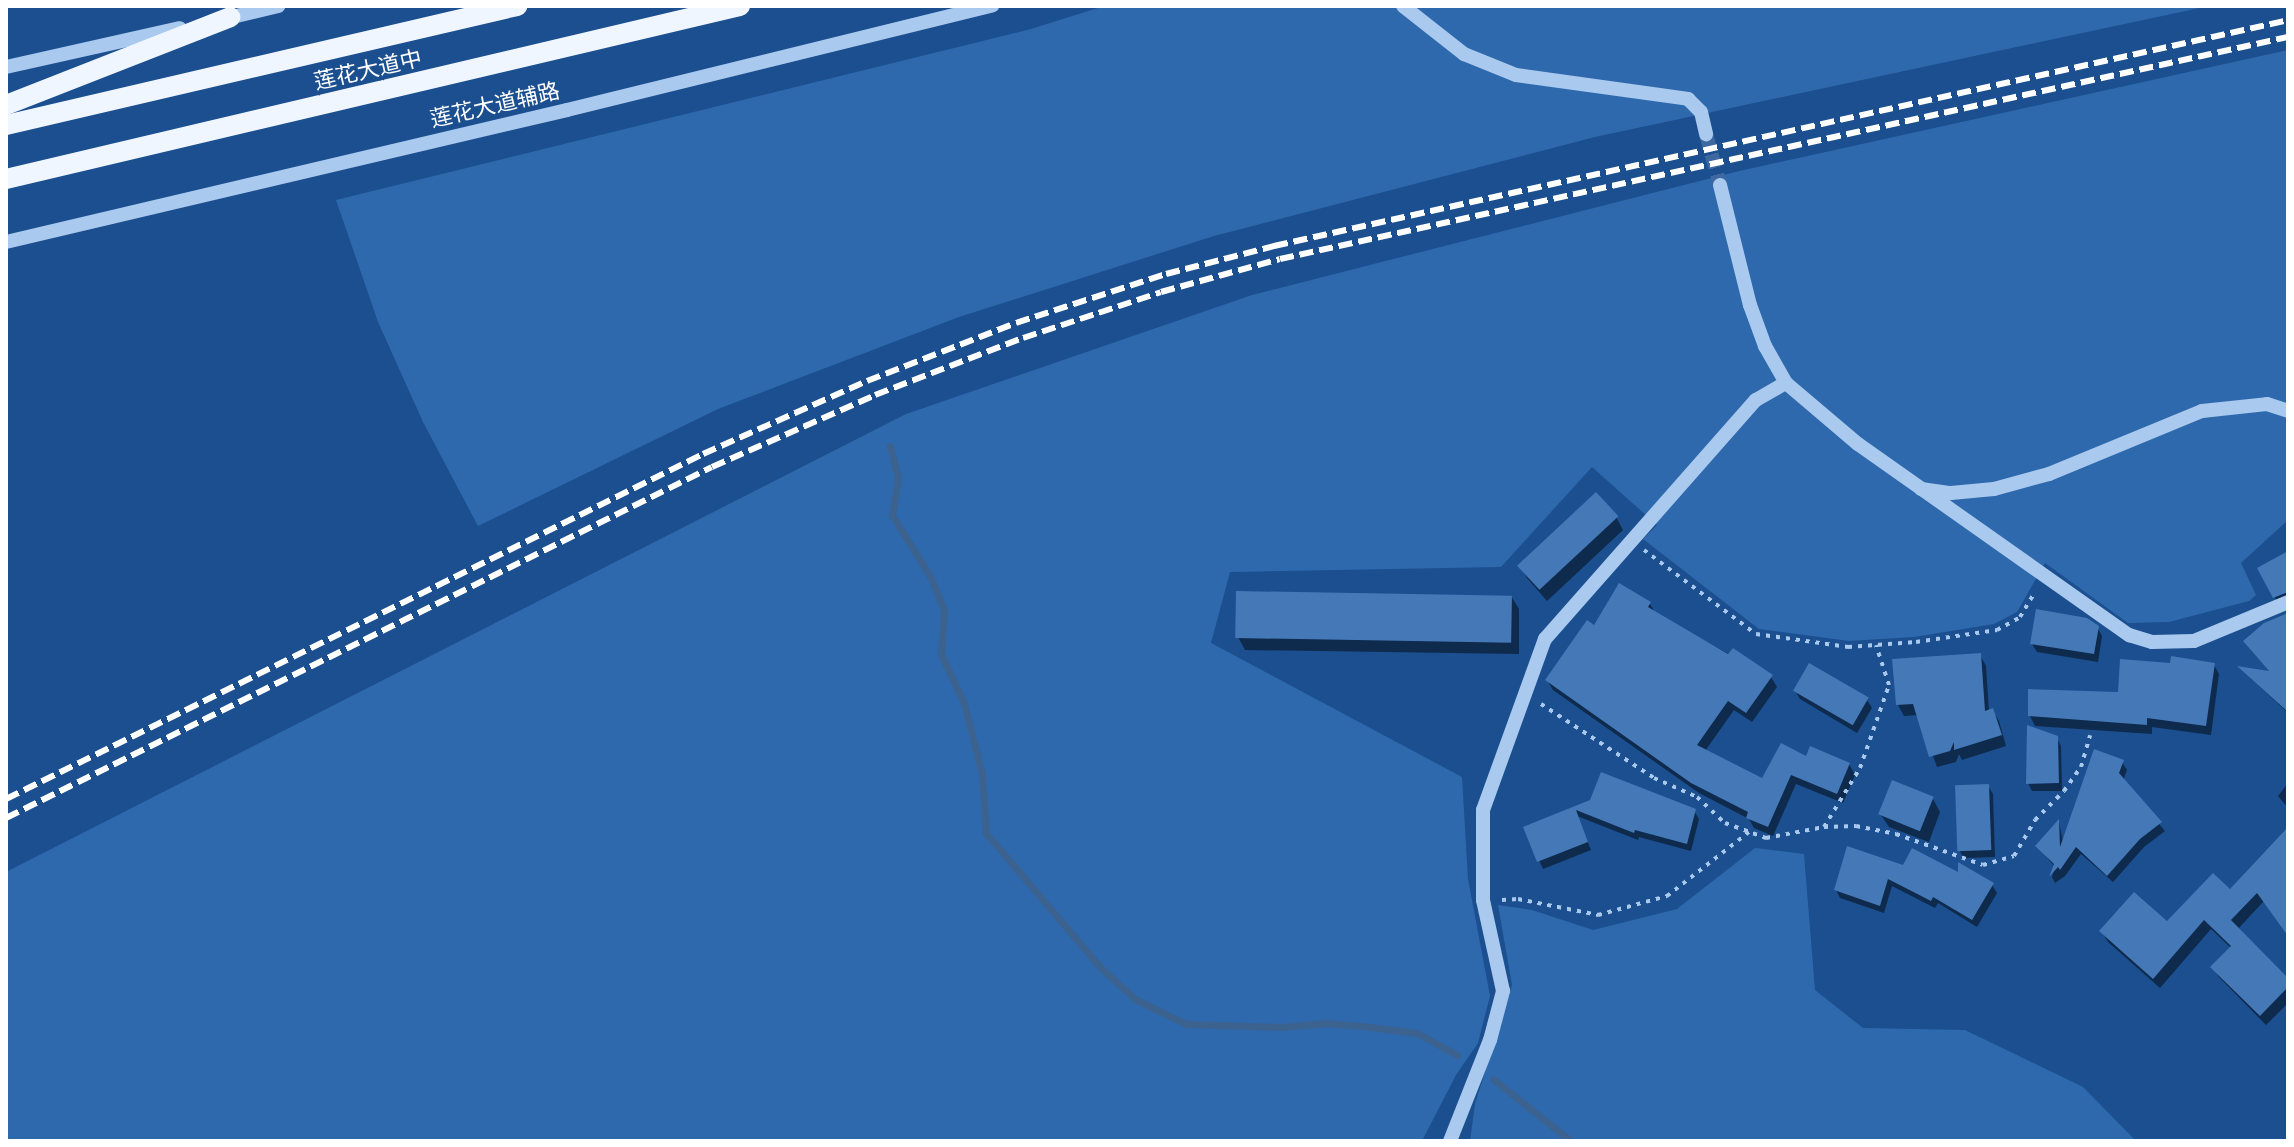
<!DOCTYPE html>
<meta charset="utf-8">
<style>
body{margin:0}
#map{position:relative;width:2294px;height:1147px;overflow:hidden;background:#1b4f8f;font-family:Quicksand,"Noto Sans SC",sans-serif}
div>[style]{position:absolute}
.green>*{inset:0;background:#2e69ad}
.shadow>*{inset:0;background:#0007}
.stream>*{height:7px;margin:-3.5px;padding:0 3.5px;transform-origin:3.5px;border-radius:3.5px;background:#3c6290}
.building>*{inset:0;background:#4478b7;transform-origin:0 0}
.minor-tunnel>*{height:14px;margin-top:-7px;transform-origin:0;background:repeating-linear-gradient(90deg,#3d69a0 0 14px,transparent 0 21px)}
.path>*{height:4px;margin-top:-2px;transform-origin:0;background:repeating-linear-gradient(90deg,#a9c9ee 0 4px,transparent 0 10px)}
.minor>*{height:14px;margin:-7px;padding:0 7px;transform-origin:7px;border-radius:7px;background:#a9c9ee}
.major>*{height:20px;margin:-10px;padding:0 10px;transform-origin:10px;border-radius:10px;background:#f0f6ff}
.rail>*{height:6px;margin-top:-3px;transform-origin:0;background:repeating-linear-gradient(90deg,#fff 0 14px,transparent 0 20px)}
span{translate:-50% -50%;white-space:nowrap;text-align:center;line-height:1.15;-webkit-text-stroke:6px #1b4f8f;paint-order:stroke}
.street-label{font-size:22px;color:#fff}
.frame{position:absolute;inset:0;border:8px solid #fff;pointer-events:none}
</style>
<div id="map">
<div class="green">
<i style="clip-path:polygon(1104px 6px,2209px 6px,1595px 137px,1214px 236px,959px 317px,718px 409px,478px 526px,423px 422px,378px 322px,336px 200px,1031px 29px)"></i>
<i style="clip-path:polygon(2288px 50px,2288px 520px,2241px 563px,2256px 595px,2249px 601px,2169px 622px,2128px 623px,2045px 563px,2017px 612px,1994px 624px,1914px 637px,1849px 641px,1759px 629px,1643px 539px,1657px 525px,1592px 467px,1501px 567px,1230px 572px,1211px 643px,1462px 777px,1468px 879px,1490px 996px,1478px 1043px,1456px 1075px,1422px 1141px,6px 1141px,6px 872px,906px 414px,1252px 295px,1735px 172px)"></i>
<i style="clip-path:polygon(1755px 848px,1804px 854px,1815px 990px,1863px 1028px,1965px 1030px,2083px 1087px,2136px 1141px,1470px 1141px,1475px 1104px,1512px 985px,1498px 905px,1532px 910px,1593px 930px,1677px 909px)"></i>
</div>
<div class="shadow">
<i style="clip-path:polygon(1616px 517px,1623px 530px,1547px 601px,1527px 578px,1520px 566px)"></i>
<i style="clip-path:polygon(2288px 553px,2288px 602px,2279px 605px,2259px 569px)"></i>
<i style="clip-path:polygon(1511px 596px,1519px 609px,1519px 654px,1245px 650px,1238px 637px)"></i>
<i style="clip-path:polygon(1650px 604px,1656px 614px,1771px 677px,1777px 687px,1752px 722px,1734px 710px,1705px 751px,1763px 781px,1807px 759px,1849px 764px,1855px 775px,1843px 803px,1796px 784px,1773px 836px,1754px 828px,1749px 819px,1699px 793px,1553px 690px,1547px 680px,1594px 628px)"></i>
<i style="clip-path:polygon(2288px 615px,2288px 713px,2241px 669px,2271px 673px,2250px 649px)"></i>
<i style="clip-path:polygon(2097px 627px,2102px 636px,2098px 662px,2037px 652px,2032px 644px)"></i>
<i style="clip-path:polygon(1980px 655px,1986px 666px,1989px 711px,1992px 710px,1999px 721px,2006px 746px,1962px 760px,1959px 754px,1956px 762px,1937px 767px,1918px 715px,1904px 716px,1898px 705px)"></i>
<i style="clip-path:polygon(2172px 665px,2214px 665px,2219px 674px,2211px 735px,2152px 727px,2152px 734px,2035px 726px,2030px 716px,2119px 694px)"></i>
<i style="clip-path:polygon(1795px 691px,1867px 700px,1872px 708px,1857px 733px,1800px 699px)"></i>
<i style="clip-path:polygon(2057px 738px,2061px 746px,2062px 791px,2032px 791px,2028px 783px)"></i>
<i style="clip-path:polygon(2122px 762px,2127px 770px,2123px 781px,2165px 831px,2144px 847px,2113px 882px,2081px 854px,2065px 876px,2055px 883px,2052px 877px,2055px 867px,2037px 846px,2059px 822px,2063px 842px)"></i>
<i style="clip-path:polygon(2288px 783px,2288px 808px,2278px 796px)"></i>
<i style="clip-path:polygon(1988px 786px,1993px 794px,1995px 857px,1964px 858px,1959px 850px)"></i>
<i style="clip-path:polygon(1933px 799px,1940px 812px,1929px 842px,1889px 827px,1881px 815px)"></i>
<i style="clip-path:polygon(1592px 801px,1694px 811px,1699px 819px,1691px 851px,1639px 837px,1638px 840px,1577px 816px,1591px 850px,1543px 869px,1525px 828px)"></i>
<i style="clip-path:polygon(2288px 830px,2288px 934px,2264px 901px,2237px 930px,2288px 981px,2288px 1003px,2266px 1025px,2219px 977px,2213px 967px,2231px 948px,2211px 929px,2160px 988px,2108px 942px,2102px 932px,2168px 924px,2230px 892px)"></i>
<i style="clip-path:polygon(1904px 867px,1960px 876px,1992px 885px,1997px 893px,1977px 927px,1938px 903px,1935px 908px,1892px 886px,1884px 913px,1840px 898px,1836px 890px)"></i>
</div>
<div class="stream">
<i style="left:890px;top:446px;width:33px;rotate:76deg"></i>
<i style="left:898px;top:478px;width:37px;rotate:99deg"></i>
<i style="left:892px;top:515px;width:74px;rotate:58.2deg"></i>
<i style="left:931px;top:578px;width:35px;rotate:68deg"></i>
<i style="left:944px;top:611px;width:43px;rotate:94deg"></i>
<i style="left:941px;top:654px;width:54px;rotate:64.9deg"></i>
<i style="left:964px;top:703px;width:73px;rotate:75.8deg"></i>
<i style="left:982px;top:774px;width:59px;rotate:86.1deg"></i>
<i style="left:986px;top:833px;width:176px;rotate:49.6deg"></i>
<i style="left:1100px;top:967px;width:47px;rotate:42.4deg"></i>
<i style="left:1135px;top:999px;width:57px;rotate:26.1deg"></i>
<i style="left:1186px;top:1024px;width:95px;rotate:1.8deg"></i>
<i style="left:1281px;top:1027px;width:46px;rotate:-5deg"></i>
<i style="left:1327px;top:1023px;width:36px;rotate:5deg"></i>
<i style="left:1363px;top:1026px;width:54px;rotate:7.4deg"></i>
<i style="left:1417px;top:1033px;width:46px;rotate:28.8deg"></i>
<i style="left:1493px;top:1079px;width:100px;rotate:38.5deg"></i>
</div>
<div class="building">
<i style="left:1596px;top:492px;width:33px;height:108px;rotate:47deg"></i>
<i style="clip-path:polygon(2288px 551px,2288px 592px,2273px 598px,2257px 568px)"></i>
<i style="clip-path:polygon(1619px 583px,1651px 602px,1648px 607px,1728px 654px,1733px 648px,1773px 675px,1746px 713px,1728px 701px,1697px 745px,1762px 778px,1781px 743px,1806px 756px,1810px 746px,1850px 763px,1837px 794px,1791px 775px,1768px 827px,1746px 818px,1748px 812px,1691px 783px,1545px 680px,1587px 620px,1594px 625px)"></i>
<i style="left:1236px;top:591px;width:276px;height:47px;rotate:1deg"></i>
<i style="clip-path:polygon(2036px 609px,2087px 618px,2099px 626px,2094px 654px,2030px 644px)"></i>
<i style="clip-path:polygon(2288px 613px,2288px 712px,2237px 666px,2269px 671px,2243px 641px,2264px 623px)"></i>
<i style="clip-path:polygon(1981px 653px,1985px 711px,1993px 708px,2002px 735px,1954px 750px,1954px 742px,1950px 751px,1929px 757px,1913px 704px,1896px 705px,1892px 659px)"></i>
<i style="clip-path:polygon(2171px 656px,2215px 663px,2206px 726px,2147px 718px,2147px 725px,2028px 716px,2028px 689px,2118px 692px,2120px 659px,2170px 663px)"></i>
<i style="left:1809px;top:663px;width:69px;height:32px;rotate:30deg"></i>
<i style="clip-path:polygon(2027px 725px,2058px 736px,2059px 783px,2026px 784px)"></i>
<i style="clip-path:polygon(2094px 749px,2124px 760px,2119px 773px,2162px 822px,2140px 839px,2107px 876px,2076px 847px,2060px 870px,2058px 867px,2049px 877px,2054px 864px,2035px 846px,2059px 819px,2060px 847px)"></i>
<i style="clip-path:polygon(1601px 772px,1696px 809px,1687px 844px,1635px 830px,1634px 833px,1576px 810px,1588px 842px,1537px 862px,1523px 827px,1590px 800px)"></i>
<i style="left:1892px;top:780px;width:45px;height:37px;rotate:22deg"></i>
<i style="left:1989px;top:784px;width:66px;height:34px;rotate:88deg"></i>
<i style="clip-path:polygon(2288px 827px,2288px 936px,2257px 893px,2231px 920px,2288px 978px,2288px 987px,2260px 1016px,2210px 967px,2231px 946px,2204px 920px,2153px 979px,2099px 931px,2134px 892px,2167px 921px,2213px 873px,2230px 889px)"></i>
<i style="clip-path:polygon(1847px 846px,1903px 865px,1912px 848px,1958px 872px,1958px 862px,1994px 883px,1972px 920px,1933px 897px,1931px 901px,1888px 879px,1880px 906px,1834px 890px)"></i>
</div>
<div class="minor-tunnel">
<i style="left:1706px;top:134px;width:53px;rotate:74.6deg"></i>
</div>
<div class="path">
<i style="left:1644px;top:550px;width:140px;rotate:36.9deg"></i>
<i style="left:1756px;top:634px;width:93px;rotate:8deg"></i>
<i style="left:1848px;top:647px;width:68px;rotate:-4.2deg"></i>
<i style="left:1916px;top:642px;width:82px;rotate:-8.4deg"></i>
<i style="left:1997px;top:630px;width:26px;rotate:-29deg"></i>
<i style="left:2020px;top:617px;width:29px;rotate:-59deg"></i>
<i style="left:1541px;top:704px;width:135px;rotate:33.2deg"></i>
<i style="left:1654px;top:778px;width:47px;rotate:23.8deg"></i>
<i style="left:1697px;top:797px;width:38px;rotate:43deg"></i>
<i style="left:1725px;top:823px;width:44px;rotate:20.1deg"></i>
<i style="left:1766px;top:838px;width:59px;rotate:-10.7deg"></i>
<i style="left:1824px;top:827px;width:69px;rotate:-58.6deg"></i>
<i style="left:1860px;top:768px;width:88px;rotate:-70.7deg"></i>
<i style="left:1889px;top:685px;width:42px;rotate:-108deg"></i>
<i style="left:1824px;top:827px;width:32px;rotate:-2deg"></i>
<i style="left:1856px;top:826px;width:41px;rotate:11.3deg"></i>
<i style="left:1896px;top:834px;width:92px;rotate:19.6deg"></i>
<i style="left:1983px;top:865px;width:32px;rotate:-16deg"></i>
<i style="left:2014px;top:856px;width:42px;rotate:-59.7deg"></i>
<i style="left:2035px;top:820px;width:41px;rotate:-45deg"></i>
<i style="left:2064px;top:791px;width:29px;rotate:-55deg"></i>
<i style="left:2081px;top:767px;width:33px;rotate:-74deg"></i>
<i style="left:1502px;top:900px;width:16px;rotate:-4deg"></i>
<i style="left:1518px;top:899px;width:82px;rotate:11.3deg"></i>
<i style="left:1598px;top:915px;width:72px;rotate:-15.4deg"></i>
<i style="left:1667px;top:896px;width:104px;rotate:-38deg"></i>
</div>
<div class="minor">
<i style="left:1403px;top:6px;width:78px;rotate:38.2deg"></i>
<i style="left:1464px;top:54px;width:56px;rotate:22deg"></i>
<i style="left:1516px;top:75px;width:174px;rotate:7.9deg"></i>
<i style="left:1688px;top:99px;width:18px;rotate:45deg"></i>
<i style="left:1701px;top:112px;width:23px;rotate:77deg"></i>
<i style="left:224px;top:19px;width:56px;rotate:-13.5deg"></i>
<i style="left:6px;top:67px;width:178px;rotate:-12.6deg"></i>
<i style="left:1720px;top:185px;width:124px;rotate:76deg"></i>
<i style="left:1750px;top:305px;width:44px;rotate:69.9deg"></i>
<i style="left:1765px;top:346px;width:43px;rotate:60.4deg"></i>
<i style="left:1786px;top:383px;width:94px;rotate:40.3deg"></i>
<i style="left:1858px;top:444px;width:332px;rotate:35.2deg"></i>
<i style="left:2129px;top:635px;width:24px;rotate:17deg"></i>
<i style="left:2152px;top:642px;width:42px;rotate:-1.4deg"></i>
<i style="left:2194px;top:641px;width:102px;rotate:-22.5deg"></i>
<i style="left:6px;top:242px;width:576px;rotate:-13.24deg"></i>
<i style="left:567px;top:110px;width:438px;rotate:-13.8deg"></i>
<i style="left:1921px;top:489px;width:30px;rotate:8deg"></i>
<i style="left:1951px;top:493px;width:43px;rotate:-5.3deg"></i>
<i style="left:1994px;top:489px;width:57px;rotate:-15.3deg"></i>
<i style="left:2049px;top:474px;width:165px;rotate:-22.4deg"></i>
<i style="left:2202px;top:411px;width:65px;rotate:-6.1deg"></i>
<i style="left:2267px;top:404px;width:22px;rotate:18deg"></i>
<i style="left:1450px;top:1141px;width:109px;rotate:-68.4deg"></i>
<i style="left:1490px;top:1040px;width:51px;rotate:-75.1deg"></i>
<i style="left:1503px;top:991px;width:93px;rotate:-102.4deg"></i>
<i style="left:1483px;top:900px;width:90px;rotate:-90deg"></i>
<i style="left:1483px;top:810px;width:182px;rotate:-70.1deg"></i>
<i style="left:1545px;top:639px;width:319px;rotate:-48.6deg"></i>
<i style="left:1756px;top:400px;width:34px;rotate:-30deg"></i>
</div>
<div class="major">
<i style="left:6px;top:105px;width:241px;rotate:-21.4deg"></i>
<i style="left:6px;top:125px;width:525px;rotate:-13.11deg"></i>
<i style="left:6px;top:179px;width:754px;rotate:-13.26deg"></i>
</div>
<div class="rail">
<i style="left:6px;top:799px;width:778px;rotate:-26.33deg"></i>
<i style="left:703px;top:454px;width:180px;rotate:-24deg"></i>
<i style="left:867px;top:381px;width:160px;rotate:-21.3deg"></i>
<i style="left:1016px;top:323px;width:158px;rotate:-18.1deg"></i>
<i style="left:1166px;top:274px;width:112px;rotate:-14.5deg"></i>
<i style="left:1274px;top:246px;width:1039px;rotate:-12.56deg"></i>
<i style="left:6px;top:818px;width:788px;rotate:-26.44deg"></i>
<i style="left:712px;top:467px;width:178px;rotate:-23.8deg"></i>
<i style="left:875px;top:395px;width:159px;rotate:-21.1deg"></i>
<i style="left:1023px;top:338px;width:145px;rotate:-18.4deg"></i>
<i style="left:1161px;top:292px;width:123px;rotate:-15.5deg"></i>
<i style="left:1280px;top:259px;width:1032px;rotate:-12.42deg"></i>
</div>
<div class="street-label">
<span style="left:368px;top:70px;rotate:-13deg">莲花大道中</span>
<span style="left:495px;top:105px;rotate:-13deg">莲花大道辅路</span>
</div>
<div class="frame"></div>
</div>
